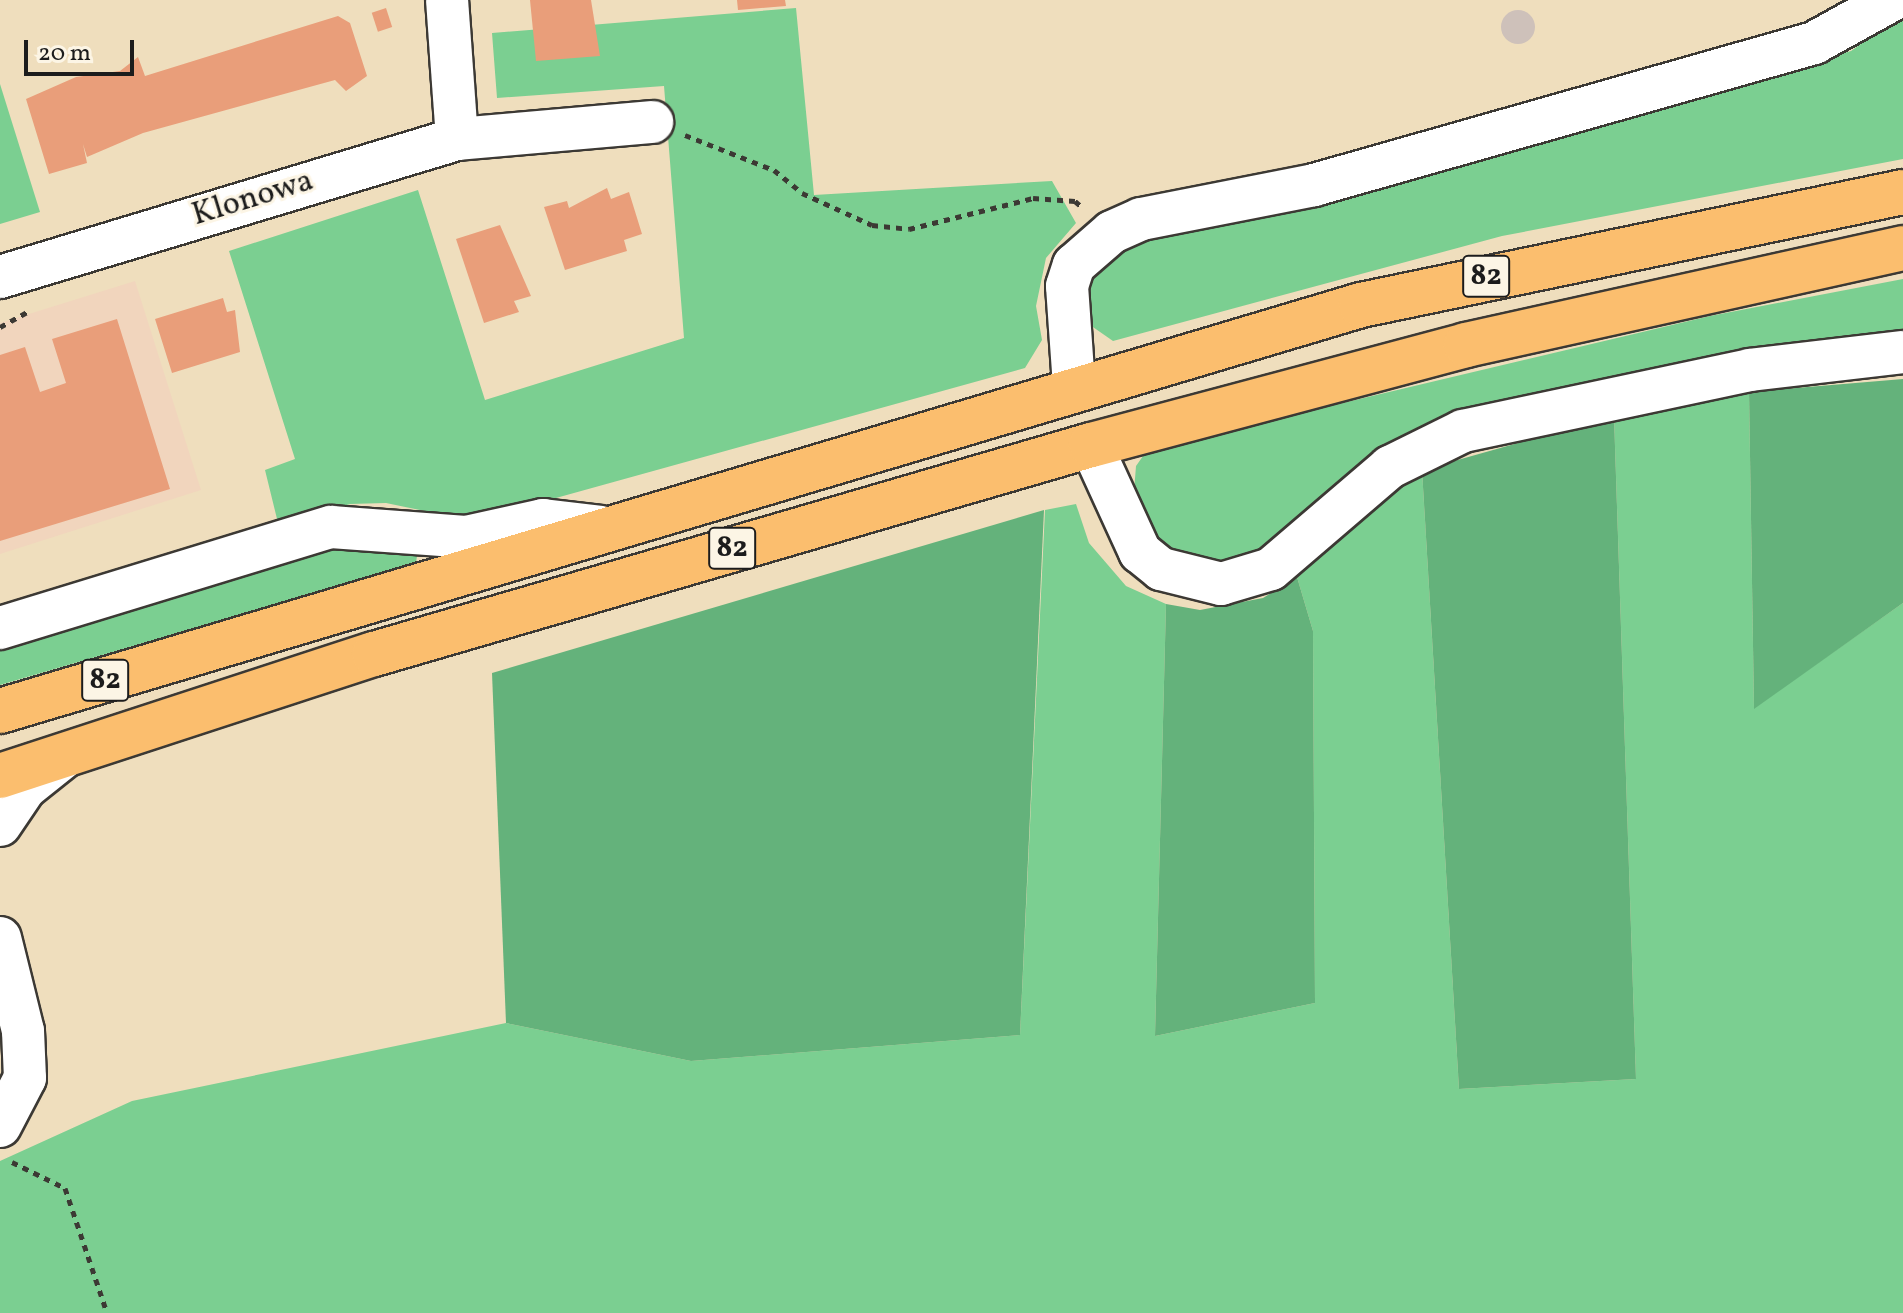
<!DOCTYPE html>
<style>
body{margin:0}
#map{position:relative;width:1903px;height:1313px;overflow:hidden;background:#efdebd;font-family:Vollkorn,serif}
div>[style]{position:absolute}
.built>*{inset:0;background:#f1d5bd}
.industrial>*{inset:0;background:#cec1ba}
.round{border-radius:50%}
.green>*{inset:0;background:#7bcf91}
.forest>*{inset:0;background:#64b27b}
.building>*{inset:0;background:#e99e7a;transform-origin:0 0}
.path>*{height:5px;margin-top:-2.5px;transform-origin:0;background:repeating-linear-gradient(90deg,#3c3934 0 6px,transparent 0 12px)}
.roads{filter:drop-shadow(2px 0 #3c3934) drop-shadow(-2px 0 #3c3934) drop-shadow(0 2px #3c3934) drop-shadow(0 -2px #3c3934)}
.minor>*{height:42px;margin:-21px;padding:0 21px;transform-origin:21px;border-radius:21px;background:#fff}
.major>*{height:44px;margin:-22px;padding:0 22px;transform-origin:22px;border-radius:22px;background:#fbbe6e}
span{translate:-50% -50%;white-space:nowrap;text-align:center;line-height:1.15;-webkit-text-stroke:6px #fcf5e5;paint-order:stroke}
.shield-label span{padding:2px 6px;background:#fcf5e5;border:2px solid;border-radius:6px;-webkit-text-stroke-width:0}
.shield-label{font-size:30px;color:#1c1c1c;font-weight:700}
.street-label{font-size:32px;color:#1c1c1c}
.scale{position:absolute;left:24px;top:40px;width:110px;height:36px;box-sizing:border-box;border:4px solid #1c1c1c;border-top:0;padding-left:10px;font-size:24px;line-height:28px;white-space:nowrap;color:#1c1c1c;-webkit-text-stroke:6px #fcf5e5;paint-order:stroke}
</style>
<div id="map">
<div class="built">
<i style="clip-path:polygon(135px 281px,201px 490px,0 554px,0 323px)"></i>
</div>
<div class="industrial">
<i class="round" style="left:1501px;top:10px;width:34px;height:34px"></i>
</div>
<div class="green">
<i style="clip-path:polygon(796px 8px,814px 195px,1052px 181px,1076px 223px,1046px 258px,1036px 306px,1042px 340px,1025px 368px,473px 521px,386px 503px,350px 504px,279px 527px,265px 470px,295px 459px,229px 251px,418px 190px,485px 400px,684px 338px,664px 86px,497px 98px,492px 33px)"></i>
<i style="clip-path:polygon(1903px 14px,1903px 159px,1502px 236px,1113px 341px,1090px 325px,1082px 299px,1092px 275px,1126px 245px,1239px 222px,1851px 51px)"></i>
<i style="clip-path:polygon(0 84px,40px 212px,0 224px)"></i>
<i style="clip-path:polygon(1903px 279px,1903px 340px,1485px 409px,1410px 431px,1259px 556px,1217px 568px,1179px 555px,1143px 527px,1133px 504px,1136px 466px,1148px 449px,1710px 316px)"></i>
<i style="clip-path:polygon(1749px 392px,1754px 708px,1903px 603px,1903px 1313px,0 1313px,0 1161px,132px 1101px,506px 1023px,691px 1061px,1020px 1035px,1045px 510px,1076px 504px,1089px 543px,1126px 586px,1166px 604px,1155px 1036px,1315px 1003px,1313px 631px,1297px 577px,1386px 493px,1422px 470px,1459px 1089px,1636px 1079px,1614px 416px)"></i>
<i style="clip-path:polygon(338px 540px,417px 556px,416px 563px,0 685px,0 643px)"></i>
</div>
<div class="forest">
<i style="clip-path:polygon(1903px 379px,1903px 603px,1754px 709px,1749px 392px)"></i>
<i style="clip-path:polygon(1614px 416px,1636px 1079px,1459px 1089px,1422px 470px)"></i>
<i style="clip-path:polygon(1044px 510px,1020px 1035px,691px 1061px,506px 1023px,492px 673px)"></i>
<i style="clip-path:polygon(1297px 577px,1313px 631px,1315px 1003px,1155px 1036px,1166px 604px,1200px 610px,1263px 598px)"></i>
</div>
<div class="building">
<i style="clip-path:polygon(530px 0,591px 0,600px 56px,536px 61px)"></i>
<i style="clip-path:polygon(737px 0,785px 0,786px 6px,738px 10px)"></i>
<i style="left:386px;top:8px;width:20px;height:15px;rotate:72deg"></i>
<i style="clip-path:polygon(338px 16px,350px 23px,367px 76px,346px 91px,335px 80px,143px 133px,87px 157px,83px 144px,87px 163px,49px 174px,26px 99px,76px 77px,120px 71px,138px 57px,145px 76px)"></i>
<i style="clip-path:polygon(607px 188px,611px 199px,629px 192px,642px 234px,624px 240px,627px 251px,565px 270px,544px 207px,567px 201px,569px 208px)"></i>
<i style="clip-path:polygon(500px 225px,531px 296px,514px 301px,519px 312px,484px 323px,456px 239px)"></i>
<i style="clip-path:polygon(223px 298px,227px 312px,235px 310px,240px 352px,172px 373px,155px 319px)"></i>
<i style="clip-path:polygon(117px 319px,170px 489px,0 541px,0 355px,25px 347px,40px 392px,66px 383px,52px 339px)"></i>
</div>
<div class="path">
<i style="left:685px;top:135px;width:96px;rotate:21.5deg"></i>
<i style="left:774px;top:170px;width:36px;rotate:39deg"></i>
<i style="left:802px;top:193px;width:77px;rotate:24.6deg"></i>
<i style="left:872px;top:225px;width:37px;rotate:6deg"></i>
<i style="left:909px;top:229px;width:128px;rotate:-14deg"></i>
<i style="left:1033px;top:198px;width:42px;rotate:4.1deg"></i>
<i style="left:1075px;top:201px;width:9px;rotate:41deg"></i>
<i style="left:0;top:327px;width:31px;rotate:-29deg"></i>
<i style="left:12px;top:1162px;width:59px;rotate:26.1deg"></i>
<i style="left:65px;top:1188px;width:132px;rotate:71.4deg"></i>
</div>
<div class="roads">
<div class="minor">
<i style="left:457px;top:139px;width:196px;rotate:-5deg"></i>
<i style="left:0;top:277px;width:477px;rotate:-16.8deg"></i>
<i style="left:457px;top:139px;width:139px;rotate:-94.1deg"></i>
<i style="left:1074px;top:386px;width:100px;rotate:-94deg"></i>
<i style="left:1067px;top:286px;width:22px;rotate:-72deg"></i>
<i style="left:1074px;top:265px;width:50px;rotate:-41deg"></i>
<i style="left:1112px;top:232px;width:32px;rotate:-24deg"></i>
<i style="left:1141px;top:219px;width:176px;rotate:-11.1deg"></i>
<i style="left:1314px;top:185px;width:520px;rotate:-15.85deg"></i>
<i style="left:1814px;top:43px;width:89px;rotate:-28.9deg"></i>
<i style="left:1091px;top:445px;width:118px;rotate:65.4deg"></i>
<i style="left:1140px;top:552px;width:27px;rotate:39deg"></i>
<i style="left:1161px;top:569px;width:62px;rotate:14deg"></i>
<i style="left:1221px;top:584px;width:52px;rotate:-16.7deg"></i>
<i style="left:1271px;top:569px;width:157px;rotate:-40.6deg"></i>
<i style="left:1390px;top:467px;width:81px;rotate:-26.3deg"></i>
<i style="left:1463px;top:431px;width:293px;rotate:-12deg"></i>
<i style="left:1750px;top:370px;width:154px;rotate:-6.7deg"></i>
<i style="left:0;top:628px;width:346px;rotate:-17deg"></i>
<i style="left:331px;top:527px;width:135px;rotate:4.2deg"></i>
<i style="left:466px;top:537px;width:79px;rotate:-12.4deg"></i>
<i style="left:543px;top:520px;width:58px;rotate:6.9deg"></i>
<i style="left:0;top:825px;width:45px;rotate:-56deg"></i>
<i style="left:25px;top:788px;width:50px;rotate:-38.5deg"></i>
<i style="left:0;top:938px;width:96px;rotate:76.1deg"></i>
<i style="left:23px;top:1031px;width:47px;rotate:87.6deg"></i>
<i style="left:25px;top:1078px;width:54px;rotate:117.5deg"></i>
</div>
<div class="major">
<i style="left:0;top:711px;width:1420px;rotate:-16.61deg"></i>
<i style="left:1361px;top:305px;width:554px;rotate:-11.78deg"></i>
<i style="left:0;top:776px;width:393px;rotate:-18.1deg"></i>
<i style="left:374px;top:654px;width:747px;rotate:-16.25deg"></i>
<i style="left:1091px;top:445px;width:388px;rotate:-14.9deg"></i>
<i style="left:1466px;top:345px;width:448px;rotate:-12.5deg"></i>
</div>
</div>
<div class="shield-label">
<span style="left:1486px;top:276px">82</span>
<span style="left:732px;top:548px">82</span>
<span style="left:105px;top:680px">82</span>
</div>
<div class="street-label">
<span style="left:253px;top:199px;rotate:-17deg">Klonowa</span>
</div>
<div class="scale">20 m</div>
</div>
